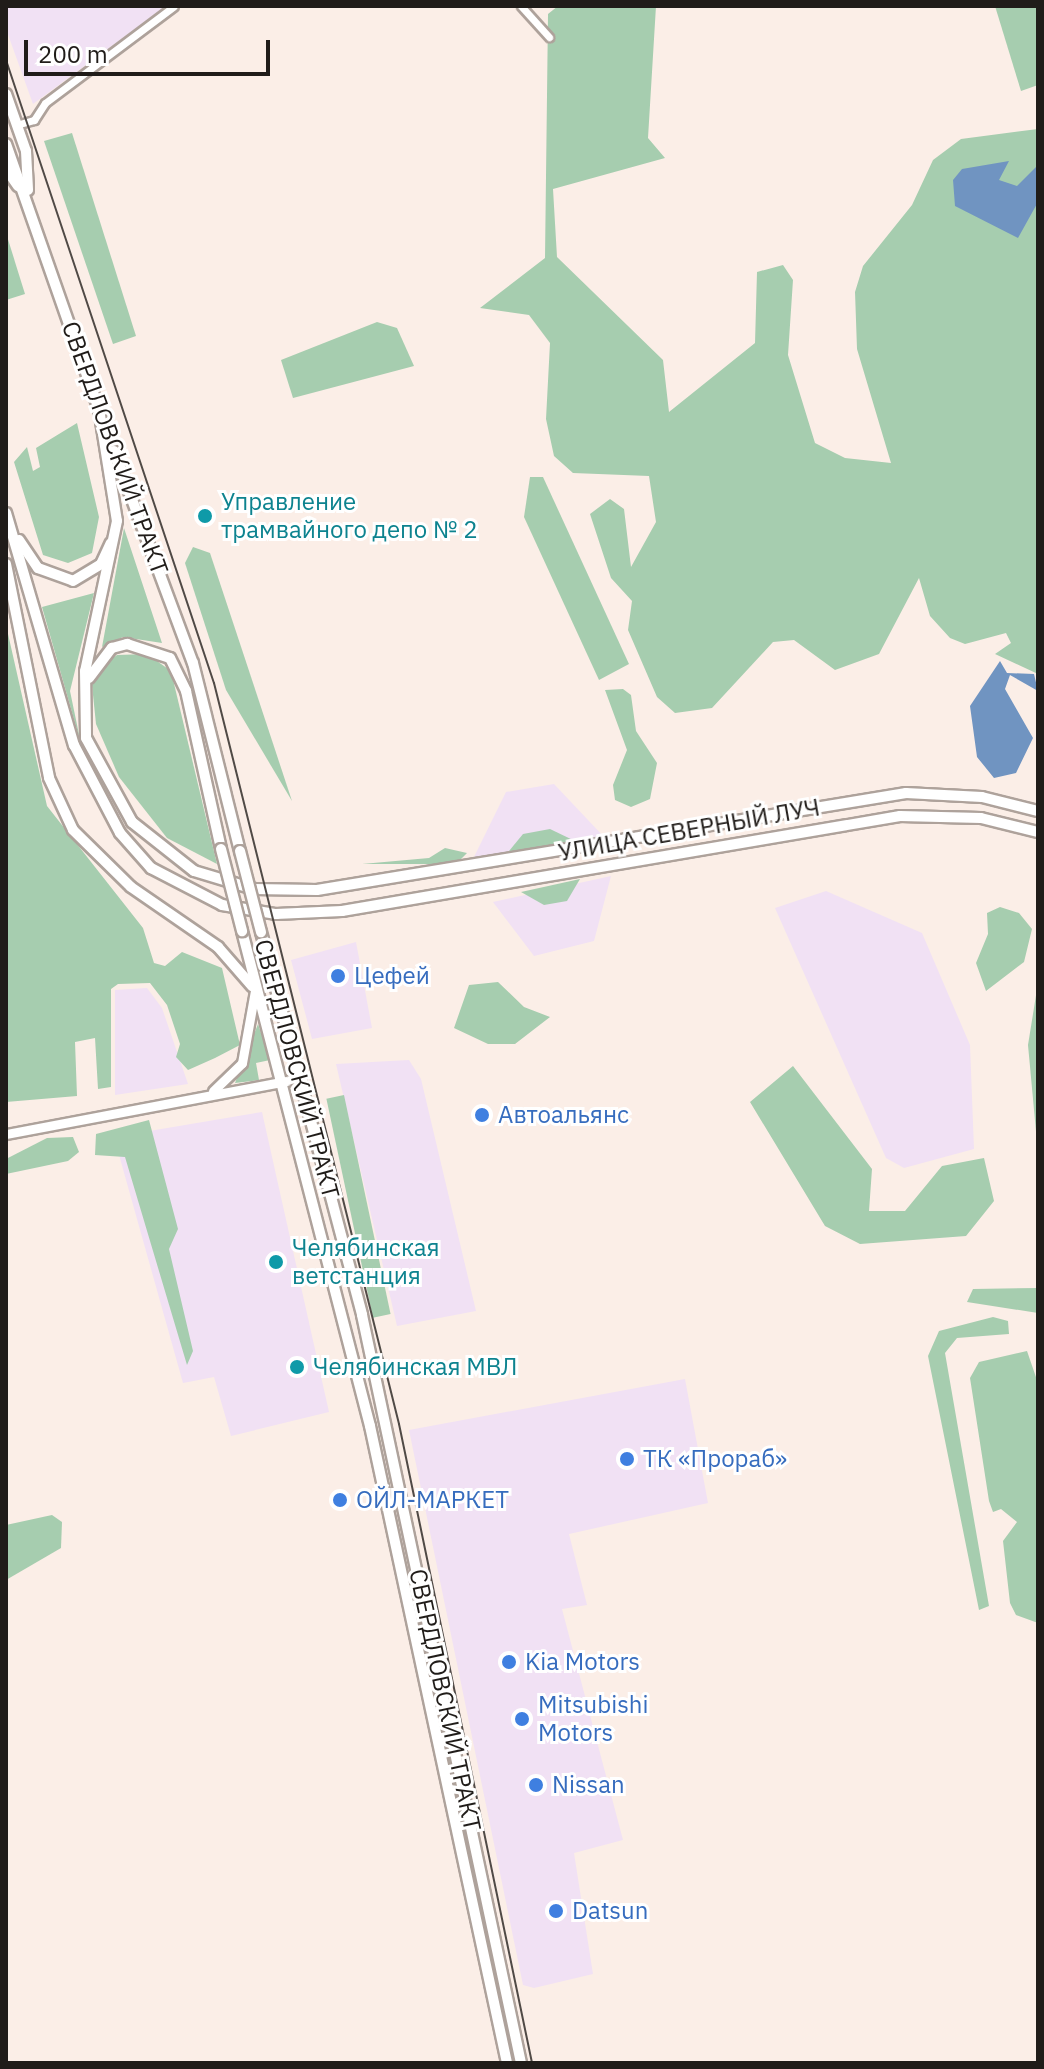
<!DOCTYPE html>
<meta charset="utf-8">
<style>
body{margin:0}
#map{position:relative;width:1044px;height:2069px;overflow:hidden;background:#fbeee7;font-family:"IBM Plex Sans",sans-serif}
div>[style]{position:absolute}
.commercial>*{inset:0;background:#f1e1f4}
.green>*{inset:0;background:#a6cdaf;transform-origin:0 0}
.water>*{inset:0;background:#7094c1}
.roads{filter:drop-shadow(2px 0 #aea29b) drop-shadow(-2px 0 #aea29b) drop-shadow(0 2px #aea29b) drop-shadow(0 -2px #aea29b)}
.minor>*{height:7px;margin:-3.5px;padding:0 3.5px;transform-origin:3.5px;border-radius:3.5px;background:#fff}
.secondary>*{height:9px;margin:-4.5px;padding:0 4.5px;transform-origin:4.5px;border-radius:4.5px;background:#fff}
.primary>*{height:10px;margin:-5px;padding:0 5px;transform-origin:5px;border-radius:5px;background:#fff}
.tram>*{height:2px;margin:-1px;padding:0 1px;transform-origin:1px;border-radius:1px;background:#504a46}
.bridges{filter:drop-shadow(2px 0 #aea29b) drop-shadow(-2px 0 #aea29b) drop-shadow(0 2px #aea29b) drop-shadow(0 -2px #aea29b)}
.primary-bridge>*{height:10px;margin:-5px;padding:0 5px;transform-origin:5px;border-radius:5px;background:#fff}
.dots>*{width:22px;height:22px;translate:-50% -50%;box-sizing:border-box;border:4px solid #fff;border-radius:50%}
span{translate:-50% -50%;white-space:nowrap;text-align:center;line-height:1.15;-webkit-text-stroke:6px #fff;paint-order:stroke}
.street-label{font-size:24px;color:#201c19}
.culture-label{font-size:24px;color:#0d838f}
.left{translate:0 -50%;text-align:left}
.shop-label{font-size:24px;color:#366cbe}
.frame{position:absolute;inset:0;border:8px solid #201c19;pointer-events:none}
.scale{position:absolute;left:24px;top:40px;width:246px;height:36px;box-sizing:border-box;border:4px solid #201c19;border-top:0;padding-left:10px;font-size:24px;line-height:28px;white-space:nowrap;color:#201c19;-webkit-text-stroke:6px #fff;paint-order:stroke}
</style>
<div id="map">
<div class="commercial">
<i style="clip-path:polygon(6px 6px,166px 6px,33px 104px,6px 29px)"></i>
<i style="clip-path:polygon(554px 784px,605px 838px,471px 863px,506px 792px)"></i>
<i style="clip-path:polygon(611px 876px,594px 941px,534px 956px,493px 902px)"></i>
<i style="clip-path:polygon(826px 891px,922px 933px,970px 1045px,974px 1149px,904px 1168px,886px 1158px,775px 908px)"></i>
<i style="clip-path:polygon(356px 942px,372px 1028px,312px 1039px,291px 960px)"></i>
<i style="clip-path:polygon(147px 988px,162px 1008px,188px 1084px,115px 1095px,115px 990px)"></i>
<i style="clip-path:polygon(409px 1060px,421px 1079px,476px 1311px,397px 1326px,336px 1064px)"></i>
<i style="clip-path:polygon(262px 1112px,329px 1412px,231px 1436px,214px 1377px,183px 1383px,114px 1137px)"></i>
<i style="clip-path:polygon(685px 1379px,708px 1503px,569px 1534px,587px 1605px,562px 1609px,623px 1840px,574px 1853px,593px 1974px,534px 1988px,523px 1985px,409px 1430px)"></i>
</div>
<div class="green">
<i style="clip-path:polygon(558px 6px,656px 6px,648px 138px,665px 158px,553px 189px,557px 257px,663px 360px,669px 412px,755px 343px,757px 272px,783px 265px,793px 280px,788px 355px,815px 443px,845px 458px,891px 463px,857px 349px,855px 292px,863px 266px,912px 205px,933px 160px,961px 139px,1038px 129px,1038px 674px,995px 654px,1011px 643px,1006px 633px,965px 644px,950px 638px,930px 616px,919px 578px,879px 654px,835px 670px,794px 640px,773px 642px,712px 708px,675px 713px,657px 697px,628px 630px,632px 601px,611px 578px,590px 514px,610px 499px,624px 509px,631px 567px,656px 522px,649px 476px,573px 473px,554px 456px,546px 419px,550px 343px,529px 315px,480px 308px,545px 258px,548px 14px)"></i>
<i style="clip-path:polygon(995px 6px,1038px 6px,1038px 85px,1021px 91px)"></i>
<i style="clip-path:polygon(72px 133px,136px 336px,113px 344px,44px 141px)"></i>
<i style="clip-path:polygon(6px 233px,25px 294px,6px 300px)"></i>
<i style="clip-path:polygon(377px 322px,397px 328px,414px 366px,293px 398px,281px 360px)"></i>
<i style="clip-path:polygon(77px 423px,99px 517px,92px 553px,68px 563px,43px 555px,14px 462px,27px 447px,33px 471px,40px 467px,36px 448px)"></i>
<i style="clip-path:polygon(530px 477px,543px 477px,629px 664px,599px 680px,524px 517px)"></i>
<i style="clip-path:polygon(124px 528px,162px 643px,123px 637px,102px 647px)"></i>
<i style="clip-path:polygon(193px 547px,210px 553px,292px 801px,226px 690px,185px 563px)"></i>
<i style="clip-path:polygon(94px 593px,70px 691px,81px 744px,42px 607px)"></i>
<i style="clip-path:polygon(6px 625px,47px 806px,143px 928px,154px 963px,165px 966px,182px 952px,222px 968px,240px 1045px,215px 1058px,188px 1070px,176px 1057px,180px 1044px,167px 1005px,150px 983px,118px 984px,111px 989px,111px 1087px,98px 1089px,95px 1038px,75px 1042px,77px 1096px,6px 1102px)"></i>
<i style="clip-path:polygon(147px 654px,171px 671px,217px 864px,167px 838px,119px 777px,96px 724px,92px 685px,106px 663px,117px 655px)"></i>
<i style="clip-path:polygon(623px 689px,631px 695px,636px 731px,657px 763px,650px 799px,631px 807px,615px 800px,613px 785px,627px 750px,605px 690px)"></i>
<i style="clip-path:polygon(550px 829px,577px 842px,505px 856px,523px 834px)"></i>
<i style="clip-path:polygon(445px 848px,467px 853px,456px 864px,362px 864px,429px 858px)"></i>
<i style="clip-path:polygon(580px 879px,567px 901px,544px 905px,521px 892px)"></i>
<i style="clip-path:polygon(1000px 907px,1019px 913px,1032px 929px,1024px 962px,986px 991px,976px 963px,988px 934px,987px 913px)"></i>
<i style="clip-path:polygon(498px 982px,524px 1007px,550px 1017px,515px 1044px,488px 1044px,454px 1028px,469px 985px)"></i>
<i style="clip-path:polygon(1038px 983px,1038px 1153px,1028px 1045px)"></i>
<i style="clip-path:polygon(258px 1024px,270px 1060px,256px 1063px,259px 1080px,235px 1083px)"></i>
<i style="clip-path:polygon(793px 1066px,872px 1169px,869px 1211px,905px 1211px,942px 1166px,984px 1158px,994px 1201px,966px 1236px,860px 1244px,825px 1226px,750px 1102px)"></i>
<i style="left:344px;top:1095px;width:224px;height:18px;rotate:78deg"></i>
<i style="clip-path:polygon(149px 1120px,178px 1229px,169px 1249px,193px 1351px,187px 1365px,125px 1157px,95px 1155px,96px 1134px)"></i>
<i style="clip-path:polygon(73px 1137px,79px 1152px,68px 1161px,6px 1174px,6px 1159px,47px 1138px)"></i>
<i style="clip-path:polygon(1038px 1288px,1038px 1313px,967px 1302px,973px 1289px)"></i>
<i style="clip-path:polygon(993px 1317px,1008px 1321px,1009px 1334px,957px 1338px,945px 1353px,989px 1606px,979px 1610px,928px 1356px,939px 1331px)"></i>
<i style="clip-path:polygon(1027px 1351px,1038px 1383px,1038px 1623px,1016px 1615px,1010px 1603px,1003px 1541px,1017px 1522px,1001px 1509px,993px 1512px,989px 1501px,970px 1378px,979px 1362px)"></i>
<i style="clip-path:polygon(52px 1515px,62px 1522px,61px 1548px,6px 1580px,6px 1525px)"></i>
</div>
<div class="water">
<i style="clip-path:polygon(1009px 161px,999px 180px,1017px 186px,1038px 165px,1038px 202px,1018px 238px,955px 206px,953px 180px,962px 169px)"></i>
<i style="clip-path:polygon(1000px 661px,1007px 673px,1034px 674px,1038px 691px,1010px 675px,1005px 689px,1033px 738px,1016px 773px,994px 778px,977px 757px,970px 706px)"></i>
</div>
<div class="roads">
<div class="minor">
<i style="left:521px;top:6px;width:42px;rotate:47.9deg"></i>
<i style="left:16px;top:125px;width:19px;rotate:-16deg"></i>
<i style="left:34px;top:120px;width:20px;rotate:-57deg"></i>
<i style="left:45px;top:103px;width:161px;rotate:-36.9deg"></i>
</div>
<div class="secondary">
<i style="left:213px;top:1091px;width:40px;rotate:-44deg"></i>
<i style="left:242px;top:1063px;width:73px;rotate:-79.8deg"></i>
<i style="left:6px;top:1134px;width:285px;rotate:-10.7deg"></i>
</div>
<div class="primary">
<i style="left:6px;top:94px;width:60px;rotate:70.7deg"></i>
<i style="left:26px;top:151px;width:39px;rotate:87deg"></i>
<i style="left:6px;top:144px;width:285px;rotate:70.7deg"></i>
<i style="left:6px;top:169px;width:21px;rotate:55deg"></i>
<i style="left:99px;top:409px;width:113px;rotate:80.9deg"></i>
<i style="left:117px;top:521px;width:153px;rotate:102deg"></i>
<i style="left:85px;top:671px;width:67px;rotate:89.1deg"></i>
<i style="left:86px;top:738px;width:96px;rotate:61.3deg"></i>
<i style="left:132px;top:822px;width:79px;rotate:38.3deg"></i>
<i style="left:194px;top:871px;width:63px;rotate:16.7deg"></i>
<i style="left:254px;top:889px;width:63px;rotate:0.9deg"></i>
<i style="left:317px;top:890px;width:597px;rotate:-9.35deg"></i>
<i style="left:906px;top:793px;width:76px;rotate:3deg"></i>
<i style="left:982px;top:797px;width:58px;rotate:14deg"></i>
<i style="left:114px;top:451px;width:226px;rotate:69.6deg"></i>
<i style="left:193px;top:663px;width:194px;rotate:76deg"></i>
<i style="left:6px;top:513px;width:242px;rotate:73.7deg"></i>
<i style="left:74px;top:745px;width:99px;rotate:62.4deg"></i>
<i style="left:120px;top:833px;width:47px;rotate:48.5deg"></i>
<i style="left:151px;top:868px;width:80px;rotate:27.5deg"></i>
<i style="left:222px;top:905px;width:55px;rotate:9.5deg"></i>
<i style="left:276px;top:914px;width:66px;rotate:-2.6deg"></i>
<i style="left:342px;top:911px;width:566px;rotate:-9.66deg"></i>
<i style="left:900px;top:816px;width:81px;rotate:1.4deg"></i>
<i style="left:981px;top:818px;width:59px;rotate:13.8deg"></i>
<i style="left:19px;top:540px;width:34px;rotate:56deg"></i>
<i style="left:38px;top:568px;width:37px;rotate:20deg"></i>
<i style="left:73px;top:581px;width:33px;rotate:-31deg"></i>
<i style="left:101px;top:564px;width:23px;rotate:-65deg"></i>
<i style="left:6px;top:564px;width:218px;rotate:78.6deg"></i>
<i style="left:49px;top:778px;width:57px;rotate:65.2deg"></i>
<i style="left:73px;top:830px;width:81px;rotate:44.5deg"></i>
<i style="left:131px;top:887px;width:106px;rotate:34.6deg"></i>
<i style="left:218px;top:947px;width:52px;rotate:48.9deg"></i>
<i style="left:89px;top:678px;width:38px;rotate:-53deg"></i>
<i style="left:112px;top:648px;width:16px;rotate:-15deg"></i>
<i style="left:127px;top:644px;width:45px;rotate:18deg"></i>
<i style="left:170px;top:658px;width:37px;rotate:64deg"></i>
<i style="left:186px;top:691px;width:162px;rotate:77.5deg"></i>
<i style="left:242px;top:931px;width:511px;rotate:75.5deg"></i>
<i style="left:370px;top:1426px;width:652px;rotate:77.86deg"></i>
<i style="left:261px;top:932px;width:396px;rotate:75.2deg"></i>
<i style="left:362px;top:1315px;width:765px;rotate:78deg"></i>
</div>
</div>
<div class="tram">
<i style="left:6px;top:60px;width:657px;rotate:71.54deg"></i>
<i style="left:214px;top:683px;width:764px;rotate:75.98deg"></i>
<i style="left:399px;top:1424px;width:653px;rotate:78.24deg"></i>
</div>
<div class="bridges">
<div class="primary-bridge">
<i style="left:221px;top:849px;width:85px;rotate:75.6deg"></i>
<i style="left:240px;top:851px;width:84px;rotate:75.5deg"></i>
</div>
</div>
<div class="dots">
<i style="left:205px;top:516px;background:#0f9aa8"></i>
<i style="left:338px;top:976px;background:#3f7fe0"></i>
<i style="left:482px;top:1115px;background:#3f7fe0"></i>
<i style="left:276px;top:1262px;background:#0f9aa8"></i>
<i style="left:297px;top:1367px;background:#0f9aa8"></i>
<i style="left:627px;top:1459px;background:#3f7fe0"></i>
<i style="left:340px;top:1500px;background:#3f7fe0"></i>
<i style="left:509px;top:1662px;background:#3f7fe0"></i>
<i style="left:522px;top:1719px;background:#3f7fe0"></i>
<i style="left:536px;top:1785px;background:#3f7fe0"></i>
<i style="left:556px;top:1911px;background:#3f7fe0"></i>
</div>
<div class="street-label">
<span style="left:115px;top:448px;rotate:70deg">СВЕРДЛОВСКИЙ ТРАКТ</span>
<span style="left:689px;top:830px;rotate:-10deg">УЛИЦА СЕВЕРНЫЙ ЛУЧ</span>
<span style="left:297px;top:1069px;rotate:75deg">СВЕРДЛОВСКИЙ ТРАКТ</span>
<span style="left:445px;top:1700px;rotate:78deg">СВЕРДЛОВСКИЙ ТРАКТ</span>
</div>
<div class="culture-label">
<span class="left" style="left:221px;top:516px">Управление<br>трамвайного депо № 2</span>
<span class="left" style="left:292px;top:1262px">Челябинская<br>ветстанция</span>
<span class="left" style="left:313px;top:1367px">Челябинская МВЛ</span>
</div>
<div class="shop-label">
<span class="left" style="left:354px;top:976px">Цефей</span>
<span class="left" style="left:498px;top:1115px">Автоальянс</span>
<span class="left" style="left:643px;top:1459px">ТК «Прораб»</span>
<span class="left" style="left:356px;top:1500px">ОЙЛ-МАРКЕТ</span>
<span class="left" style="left:525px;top:1662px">Kia Motors</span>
<span class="left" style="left:538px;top:1719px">Mitsubishi<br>Motors</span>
<span class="left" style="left:552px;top:1785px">Nissan</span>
<span class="left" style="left:572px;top:1911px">Datsun</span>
</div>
<div class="frame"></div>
<div class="scale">200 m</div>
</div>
